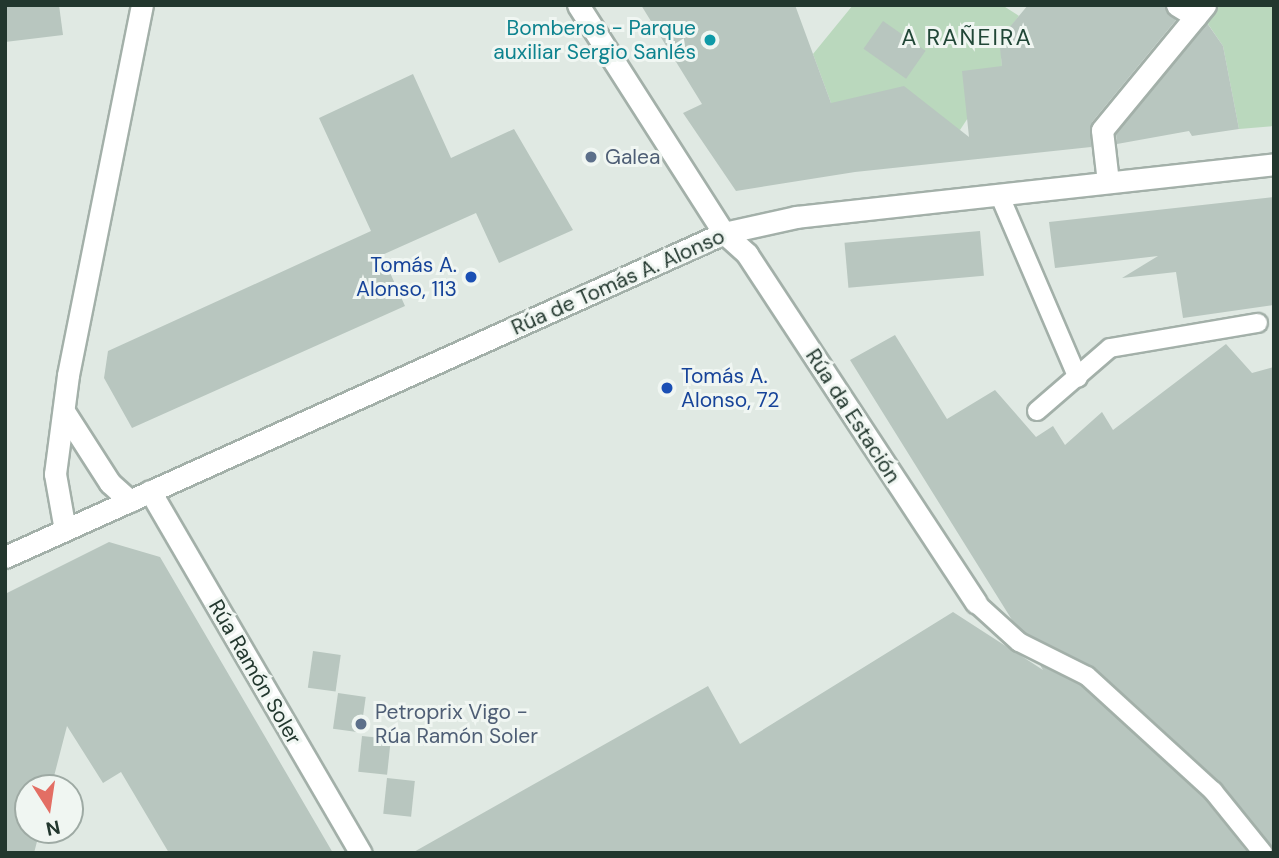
<!DOCTYPE html>
<meta charset="utf-8">
<style>
body{margin:0}
#map{position:relative;width:1279px;height:858px;overflow:hidden;background:#e0e9e3;font-family:"DM Sans",sans-serif}
div>[style]{position:absolute}
.green>*{inset:0;background:#bad8bd}
.building>*{inset:0;background:#b8c6bf;transform-origin:0 0}
.roads{filter:drop-shadow(2px 0 #a3b0a9) drop-shadow(-2px 0 #a3b0a9) drop-shadow(0 2px #a3b0a9) drop-shadow(0 -2px #a3b0a9)}
.service>*{height:18px;margin:-9px;padding:0 9px;transform-origin:9px;border-radius:9px;background:#fff}
.minor>*{height:21px;margin:-10.5px;padding:0 10.5px;transform-origin:10.5px;border-radius:10.5px;background:#fff}
.dots>*{width:19px;height:19px;translate:-50% -50%;box-sizing:border-box;border:4px solid #f0f6f2;border-radius:50%}
span{translate:-50% -50%;white-space:nowrap;text-align:center;line-height:1.15;-webkit-text-stroke:6px #f0f6f2;paint-order:stroke}
.culture-label{font-size:21px;color:#0d838f}
.right{translate:-100% -50%;text-align:right}
.service-label{font-size:21px;color:#4e5e75}
.left{translate:0 -50%;text-align:left}
.transit-label{font-size:21px;color:#164399}
.street-label{font-size:21px;color:#22372e}
.neighbourhood-label{font-size:23px;color:#214737;letter-spacing:2px}
.frame{position:absolute;inset:0;border:7px solid #22372e;pointer-events:none}
.north{position:absolute;left:14px;top:774px;width:70px;height:70px;box-sizing:border-box;background:#f0f6f2;border:2px solid #9eaaa4;border-radius:50%;rotate:168deg;font-size:19px;font-weight:700;line-height:28px;text-align:center;color:#22372e}
.north::after{content:'';display:block;margin:auto;width:24px;height:32px;background:#e36e64;clip-path:polygon(50% 0,100% 100%,50% 72%,0 100%)}
</style>
<div id="map">
<div class="green">
<i style="clip-path:polygon(853px 5px,1002px 5px,1019px 16px,1000px 40px,1002px 66px,960px 130px,831px 103px,813px 54px)"></i>
<i style="clip-path:polygon(1195px 5px,1274px 5px,1274px 126px,1239px 129px,1223px 46px)"></i>
</div>
<div class="building">
<i style="clip-path:polygon(5px 5px,59px 5px,63px 35px,5px 42px)"></i>
<i style="clip-path:polygon(641px 5px,795px 5px,831px 103px,904px 86px,969px 137px,962px 71px,1002px 66px,999px 40px,1028px 5px,1164px 5px,1176px 20px,1092px 122px,1091px 147px,855px 172px,736px 191px,683px 113px,702px 104px)"></i>
<i style="left:883px;top:21px;width:52px;height:34px;rotate:35deg"></i>
<i style="clip-path:polygon(1207px 23px,1223px 46px,1239px 129px,1192px 136px,1189px 131px,1117px 144px,1116px 134px)"></i>
<i style="clip-path:polygon(413px 74px,451px 158px,514px 129px,573px 230px,499px 263px,476px 213px,382px 255px,405px 306px,132px 428px,104px 378px,108px 351px,371px 231px,319px 118px)"></i>
<i style="clip-path:polygon(1274px 197px,1274px 305px,1183px 318px,1176px 272px,1122px 278px,1158px 256px,1055px 268px,1049px 222px)"></i>
<i style="left:980px;top:231px;width:45px;height:136px;rotate:85deg"></i>
<i style="clip-path:polygon(895px 335px,947px 419px,995px 390px,1036px 437px,1053px 426px,1065px 445px,1102px 412px,1113px 430px,1226px 344px,1252px 373px,1274px 367px,1274px 850px,1221px 783px,1095px 668px,1025px 633px,1012px 620px,850px 360px)"></i>
<i style="clip-path:polygon(109px 542px,160px 557px,333px 853px,169px 853px,121px 772px,103px 783px,67px 726px,51px 788px,28px 788px,28px 830px,40px 830px,34px 853px,5px 853px,5px 594px)"></i>
<i style="clip-path:polygon(953px 612px,1043px 670px,1040px 665px,1081px 685px,1205px 799px,1248px 853px,412px 853px,708px 686px,740px 744px)"></i>
<i style="left:313px;top:651px;width:28px;height:37px;rotate:8deg"></i>
<i style="left:338px;top:693px;width:28px;height:36px;rotate:8deg"></i>
<i style="left:362px;top:736px;width:29px;height:36px;rotate:6deg"></i>
<i style="left:387px;top:778px;width:28px;height:36px;rotate:6deg"></i>
</div>
<div class="roads">
<div class="service">
<i style="left:999px;top:194px;width:200px;rotate:66.8deg"></i>
<i style="left:1037px;top:411px;width:96px;rotate:-40.8deg"></i>
<i style="left:1110px;top:348px;width:150px;rotate:-9.6deg"></i>
<i style="left:976px;top:603px;width:58px;rotate:42.2deg"></i>
<i style="left:1019px;top:642px;width:76px;rotate:26.6deg"></i>
<i style="left:1087px;top:676px;width:171px;rotate:42.4deg"></i>
<i style="left:1213px;top:791px;width:80px;rotate:51.1deg"></i>
</div>
<div class="minor">
<i style="left:578px;top:5px;width:271px;rotate:57.4deg"></i>
<i style="left:724px;top:233px;width:31px;rotate:42deg"></i>
<i style="left:747px;top:254px;width:417px;rotate:56.7deg"></i>
<i style="left:1177px;top:5px;width:22px;rotate:32deg"></i>
<i style="left:1108px;top:182px;width:52px;rotate:-96.6deg"></i>
<i style="left:1102px;top:130px;width:162px;rotate:-50.5deg"></i>
<i style="left:65px;top:413px;width:83px;rotate:57.3deg"></i>
<i style="left:110px;top:483px;width:27px;rotate:42deg"></i>
<i style="left:150px;top:491px;width:419px;rotate:59.8deg"></i>
<i style="left:65px;top:530px;width:57px;rotate:-100.1deg"></i>
<i style="left:55px;top:474px;width:100px;rotate:-82.5deg"></i>
<i style="left:68px;top:375px;width:377px;rotate:-78.7deg"></i>
<i style="left:5px;top:557px;width:789px;rotate:-24.26deg"></i>
<i style="left:724px;top:233px;width:74px;rotate:-12.5deg"></i>
<i style="left:796px;top:217px;width:481px;rotate:-6.3deg"></i>
</div>
</div>
<div class="dots">
<i style="left:710px;top:40px;background:#0f9aa8"></i>
<i style="left:591px;top:157px;background:#5c6f8a"></i>
<i style="left:471px;top:277px;background:#1a4fb4"></i>
<i style="left:667px;top:388px;background:#1a4fb4"></i>
<i style="left:361px;top:724px;background:#5c6f8a"></i>
</div>
<div class="culture-label">
<span class="right" style="left:696px;top:40px">Bomberos - Parque<br>auxiliar Sergio Sanlés</span>
</div>
<div class="service-label">
<span class="left" style="left:605px;top:157px">Galea</span>
<span class="left" style="left:375px;top:724px">Petroprix Vigo -<br>Rúa Ramón Soler</span>
</div>
<div class="transit-label">
<span class="right" style="left:457px;top:277px">Tomás A.<br>Alonso, 113</span>
<span class="left" style="left:681px;top:388px">Tomás A.<br>Alonso, 72</span>
</div>
<div class="street-label">
<span style="left:618px;top:282px;rotate:-24deg">Rúa de Tomás A. Alonso</span>
<span style="left:853px;top:416px;rotate:57deg">Rúa da Estación</span>
<span style="left:255px;top:672px;rotate:60deg">Rúa Ramón Soler</span>
</div>
<div class="neighbourhood-label">
<span style="left:967px;top:37px">A RAÑEIRA</span>
</div>
<div class="frame"></div>
<div class="north">N</div>
</div>
